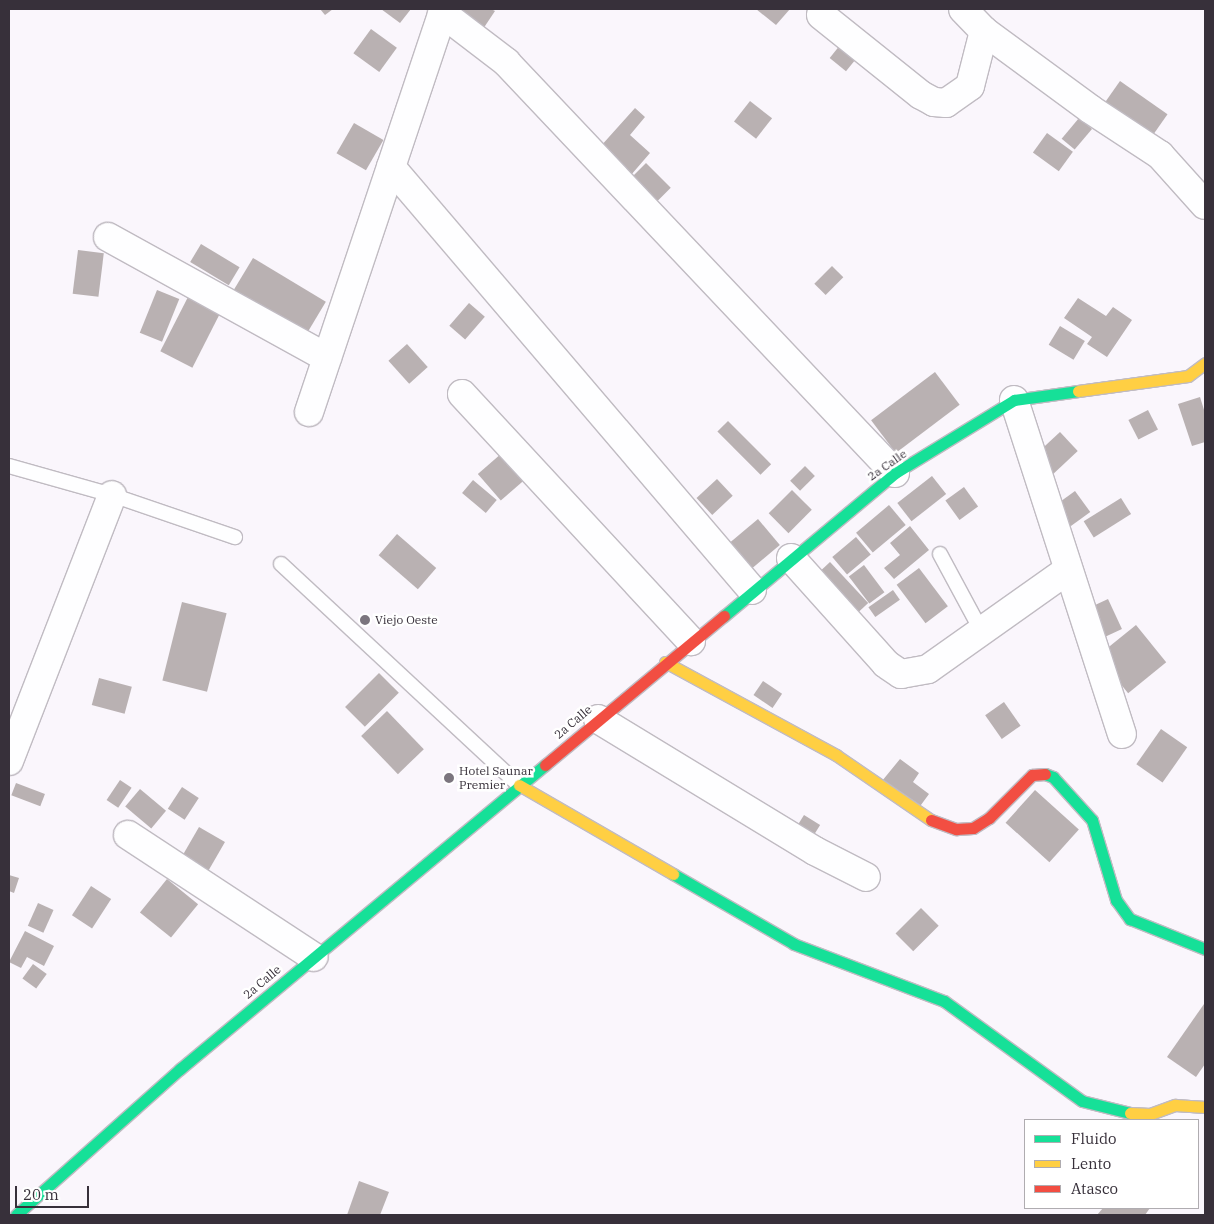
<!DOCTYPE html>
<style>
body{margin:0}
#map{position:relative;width:1214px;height:1224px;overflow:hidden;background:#faf6fc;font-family:"IBM Plex Serif",serif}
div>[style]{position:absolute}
.building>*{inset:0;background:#b9b1b2;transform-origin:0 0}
.roads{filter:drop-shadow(1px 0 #c0bbc2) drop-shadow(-1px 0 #c0bbc2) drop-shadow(0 1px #c0bbc2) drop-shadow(0 -1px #c0bbc2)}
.lane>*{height:14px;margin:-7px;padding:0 7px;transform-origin:7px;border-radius:7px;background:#fefeff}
.street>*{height:28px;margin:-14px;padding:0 14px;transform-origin:14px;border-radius:14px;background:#fefeff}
.fast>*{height:11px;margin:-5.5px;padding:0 5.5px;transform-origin:5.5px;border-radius:5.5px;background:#16e098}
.slow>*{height:11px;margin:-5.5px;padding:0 5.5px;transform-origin:5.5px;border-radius:5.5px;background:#ffcf43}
.jam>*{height:11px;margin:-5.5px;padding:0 5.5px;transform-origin:5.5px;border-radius:5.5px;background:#f24e42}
.dots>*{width:14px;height:14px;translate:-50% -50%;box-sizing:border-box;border:2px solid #fff;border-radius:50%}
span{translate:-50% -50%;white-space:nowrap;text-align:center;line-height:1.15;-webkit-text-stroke:5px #fff;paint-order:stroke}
.street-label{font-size:12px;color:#37303a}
.poi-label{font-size:12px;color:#37303a}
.left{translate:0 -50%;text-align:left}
.frame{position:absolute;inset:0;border:10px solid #37303a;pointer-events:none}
.legend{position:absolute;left:1024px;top:1119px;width:175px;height:90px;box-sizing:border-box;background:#fff;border:1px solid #afacb0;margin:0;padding:6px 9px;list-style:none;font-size:15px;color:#37303a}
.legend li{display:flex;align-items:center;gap:10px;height:25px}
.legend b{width:25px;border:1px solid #afacb0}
.scale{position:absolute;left:15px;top:1186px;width:74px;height:22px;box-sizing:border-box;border:2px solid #37303a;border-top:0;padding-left:6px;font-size:15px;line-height:18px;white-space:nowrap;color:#37303a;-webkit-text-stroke:4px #fff;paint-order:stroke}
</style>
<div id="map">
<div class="building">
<i style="clip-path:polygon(320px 9px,333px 9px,325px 15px)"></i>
<i style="clip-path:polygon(381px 9px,411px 9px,400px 23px)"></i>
<i style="clip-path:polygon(451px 9px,491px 9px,495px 11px,481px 32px)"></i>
<i style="clip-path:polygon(756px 9px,790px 9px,776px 25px)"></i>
<i style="left:371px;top:29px;width:32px;height:30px;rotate:36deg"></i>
<i style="left:841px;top:44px;width:21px;height:18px;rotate:39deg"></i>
<i style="left:1120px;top:81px;width:58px;height:29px;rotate:35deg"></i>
<i style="left:750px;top:101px;width:28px;height:26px;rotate:38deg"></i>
<i style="clip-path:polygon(635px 108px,645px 117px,630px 135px,650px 153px,631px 175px,600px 147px)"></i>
<i style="left:1079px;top:118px;width:17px;height:27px;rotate:40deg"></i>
<i style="left:354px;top:123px;width:34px;height:35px;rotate:30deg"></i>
<i style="left:1047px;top:133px;width:32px;height:24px;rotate:36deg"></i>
<i style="left:646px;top:163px;width:35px;height:23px;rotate:45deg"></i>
<i style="left:201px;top:244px;width:45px;height:21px;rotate:31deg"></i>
<i style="left:78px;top:250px;width:26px;height:44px;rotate:7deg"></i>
<i style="left:253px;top:258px;width:85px;height:43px;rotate:31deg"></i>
<i style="left:832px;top:266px;width:16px;height:25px;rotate:45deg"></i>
<i style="left:157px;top:290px;width:24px;height:46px;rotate:22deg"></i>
<i style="left:188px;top:297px;width:36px;height:61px;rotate:27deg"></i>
<i style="clip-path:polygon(1078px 298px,1106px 316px,1113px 307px,1132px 320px,1107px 357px,1087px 344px,1092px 337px,1064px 318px)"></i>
<i style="left:469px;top:303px;width:21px;height:30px;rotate:41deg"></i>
<i style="left:1060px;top:326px;width:29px;height:22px;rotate:31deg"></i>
<i style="left:407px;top:344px;width:31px;height:25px;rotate:48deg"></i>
<i style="left:935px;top:372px;width:41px;height:80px;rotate:53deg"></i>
<i style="clip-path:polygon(1200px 397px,1205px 413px,1205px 442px,1192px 446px,1178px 404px)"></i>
<i style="left:1148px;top:410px;width:22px;height:22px;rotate:63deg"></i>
<i style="left:728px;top:421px;width:61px;height:15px;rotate:45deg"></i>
<i style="left:1060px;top:432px;width:26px;height:35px;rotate:47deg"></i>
<i style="left:502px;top:453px;width:35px;height:32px;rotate:49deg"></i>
<i style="left:805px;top:466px;width:14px;height:21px;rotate:45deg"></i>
<i style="left:932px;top:476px;width:23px;height:44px;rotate:52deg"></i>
<i style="left:717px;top:479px;width:23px;height:28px;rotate:47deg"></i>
<i style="left:473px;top:480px;width:31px;height:17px;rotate:40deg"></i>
<i style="left:964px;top:487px;width:24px;height:23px;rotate:54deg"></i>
<i style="left:792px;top:490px;width:28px;height:33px;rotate:45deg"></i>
<i style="left:1075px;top:491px;width:26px;height:32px;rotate:54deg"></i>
<i style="left:1121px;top:498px;width:19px;height:44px;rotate:58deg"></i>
<i style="left:889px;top:505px;width:26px;height:43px;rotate:50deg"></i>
<i style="left:758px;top:519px;width:34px;height:42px;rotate:50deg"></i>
<i style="clip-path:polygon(910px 526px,929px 550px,894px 579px,884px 568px,900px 555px,890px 543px)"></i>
<i style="left:397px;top:534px;width:52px;height:28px;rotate:41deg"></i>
<i style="left:856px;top:537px;width:23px;height:31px;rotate:50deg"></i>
<i style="left:830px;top:562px;width:56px;height:23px;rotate:47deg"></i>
<i style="left:864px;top:565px;width:34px;height:19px;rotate:53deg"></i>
<i style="left:919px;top:568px;width:48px;height:28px;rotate:53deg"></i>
<i style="left:893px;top:590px;width:12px;height:30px;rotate:55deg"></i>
<i style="left:1108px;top:599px;width:33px;height:19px;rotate:65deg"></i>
<i style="left:182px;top:602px;width:46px;height:81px;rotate:14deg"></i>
<i style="left:1136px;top:625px;width:48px;height:49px;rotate:51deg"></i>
<i style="left:379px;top:673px;width:28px;height:48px;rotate:45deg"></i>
<i style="left:99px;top:678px;width:34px;height:28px;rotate:15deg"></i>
<i style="left:763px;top:681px;width:23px;height:17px;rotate:34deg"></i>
<i style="left:1004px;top:702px;width:29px;height:23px;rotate:55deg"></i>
<i style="left:387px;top:711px;width:53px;height:36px;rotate:46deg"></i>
<i style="left:1161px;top:729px;width:32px;height:43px;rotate:35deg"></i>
<i style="clip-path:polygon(900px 759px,919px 773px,913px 782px,929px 794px,918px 809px,882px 781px)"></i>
<i style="left:120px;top:780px;width:14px;height:24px;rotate:34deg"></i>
<i style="left:16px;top:783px;width:31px;height:13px;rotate:21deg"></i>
<i style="left:182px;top:787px;width:20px;height:26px;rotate:33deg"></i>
<i style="left:140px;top:789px;width:34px;height:23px;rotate:40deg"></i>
<i style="left:1035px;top:790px;width:59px;height:44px;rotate:42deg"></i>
<i style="left:804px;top:815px;width:19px;height:24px;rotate:32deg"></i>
<i style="left:199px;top:827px;width:30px;height:37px;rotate:30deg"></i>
<i style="clip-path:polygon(9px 875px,19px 878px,14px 893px,9px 891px)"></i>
<i style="left:167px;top:879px;width:40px;height:43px;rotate:39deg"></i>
<i style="left:91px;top:886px;width:24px;height:35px;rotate:33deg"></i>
<i style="left:38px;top:903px;width:17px;height:25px;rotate:24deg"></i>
<i style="left:921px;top:908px;width:25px;height:36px;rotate:45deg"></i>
<i style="clip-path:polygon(25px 931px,54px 946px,44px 966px,27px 957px,21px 968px,9px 962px)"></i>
<i style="left:33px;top:964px;width:17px;height:18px;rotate:36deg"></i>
<i style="clip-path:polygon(1204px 1004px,1205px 1064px,1196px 1077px,1167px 1057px)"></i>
<i style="clip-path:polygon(359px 1181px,389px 1192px,380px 1215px,347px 1215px)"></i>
<i style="clip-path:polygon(1103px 1208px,1150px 1208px,1145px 1215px,1097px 1215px)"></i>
</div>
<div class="roads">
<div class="lane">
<i style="left:9px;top:466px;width:107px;rotate:15.7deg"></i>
<i style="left:112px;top:495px;width:130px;rotate:18.9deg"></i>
<i style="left:940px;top:554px;width:89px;rotate:61.7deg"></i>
<i style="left:281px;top:564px;width:325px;rotate:42.9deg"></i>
</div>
<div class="street">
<i style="left:442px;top:13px;width:81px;rotate:37.4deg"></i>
<i style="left:506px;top:62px;width:566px;rotate:46.58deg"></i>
<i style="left:821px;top:15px;width:128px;rotate:38.7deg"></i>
<i style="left:921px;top:95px;width:15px;rotate:28deg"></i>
<i style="left:934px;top:102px;width:12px;rotate:5deg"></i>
<i style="left:946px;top:103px;width:29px;rotate:-35deg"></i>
<i style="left:970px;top:86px;width:57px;rotate:-75.7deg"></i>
<i style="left:984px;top:31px;width:30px;rotate:-134deg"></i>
<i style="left:984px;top:31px;width:132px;rotate:36.3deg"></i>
<i style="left:1090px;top:109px;width:84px;rotate:33.3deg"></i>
<i style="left:1160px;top:155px;width:67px;rotate:48deg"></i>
<i style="left:391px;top:167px;width:556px;rotate:49.52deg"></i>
<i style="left:108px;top:237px;width:250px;rotate:28.9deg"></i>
<i style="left:462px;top:394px;width:337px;rotate:47.2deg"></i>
<i style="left:1014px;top:400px;width:351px;rotate:72.1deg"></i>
<i style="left:309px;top:412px;width:425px;rotate:-71.5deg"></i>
<i style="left:791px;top:558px;width:142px;rotate:48.1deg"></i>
<i style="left:886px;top:664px;width:18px;rotate:34deg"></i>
<i style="left:901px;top:674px;width:27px;rotate:-10deg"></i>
<i style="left:928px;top:669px;width:171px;rotate:-35.3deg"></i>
<i style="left:598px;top:719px;width:254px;rotate:31.3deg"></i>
<i style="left:815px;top:851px;width:57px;rotate:27deg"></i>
<i style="left:9px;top:761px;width:285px;rotate:-68.8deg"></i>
<i style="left:128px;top:835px;width:222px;rotate:33.3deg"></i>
</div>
<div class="fast">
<i style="left:724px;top:616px;width:223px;rotate:-39.9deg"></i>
<i style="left:895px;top:473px;width:140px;rotate:-31.5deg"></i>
<i style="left:1014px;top:400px;width:65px;rotate:-8deg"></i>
<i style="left:1045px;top:774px;width:9px;rotate:21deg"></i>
<i style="left:1053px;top:777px;width:58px;rotate:47.8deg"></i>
<i style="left:1092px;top:820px;width:84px;rotate:73.3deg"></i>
<i style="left:1116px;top:900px;width:24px;rotate:54deg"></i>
<i style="left:1130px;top:919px;width:81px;rotate:21.8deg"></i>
<i style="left:673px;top:874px;width:140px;rotate:30deg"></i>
<i style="left:794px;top:944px;width:160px;rotate:20.8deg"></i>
<i style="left:944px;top:1001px;width:170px;rotate:35.9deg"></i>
<i style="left:1082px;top:1101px;width:49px;rotate:14deg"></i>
<i style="left:16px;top:1215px;width:220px;rotate:-41.7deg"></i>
<i style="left:180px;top:1069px;width:475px;rotate:-39.8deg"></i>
</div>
<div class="slow">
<i style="left:1078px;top:391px;width:111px;rotate:-7.8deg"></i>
<i style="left:1188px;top:376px;width:21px;rotate:-37deg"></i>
<i style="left:665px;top:662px;width:195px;rotate:28.5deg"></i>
<i style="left:836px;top:755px;width:115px;rotate:34.4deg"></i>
<i style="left:519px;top:785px;width:178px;rotate:30deg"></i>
<i style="left:1130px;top:1113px;width:20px;rotate:3deg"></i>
<i style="left:1150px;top:1114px;width:27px;rotate:-20deg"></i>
<i style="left:1175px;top:1105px;width:30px;rotate:4deg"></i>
</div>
<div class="jam">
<i style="left:545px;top:765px;width:233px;rotate:-39.8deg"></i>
<i style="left:931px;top:820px;width:27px;rotate:20deg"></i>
<i style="left:956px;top:829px;width:17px;rotate:-3deg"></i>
<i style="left:973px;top:828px;width:19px;rotate:-32deg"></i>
<i style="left:989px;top:818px;width:61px;rotate:-45deg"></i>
<i style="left:1032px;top:775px;width:13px;rotate:-4deg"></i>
</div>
</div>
<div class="dots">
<i style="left:365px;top:620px;background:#7b757e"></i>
<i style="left:449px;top:778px;background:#7b757e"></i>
</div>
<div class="street-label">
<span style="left:887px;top:465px;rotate:-35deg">2a Calle</span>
<span style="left:573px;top:722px;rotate:-40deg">2a Calle</span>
<span style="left:262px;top:982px;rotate:-40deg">2a Calle</span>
</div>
<div class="poi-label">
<span class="left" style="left:375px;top:620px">Viejo Oeste</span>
<span class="left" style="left:459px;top:778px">Hotel Saunar<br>Premier</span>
</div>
<div class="frame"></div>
<ul class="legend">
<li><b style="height:6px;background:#16e098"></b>Fluido</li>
<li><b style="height:6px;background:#ffcf43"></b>Lento</li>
<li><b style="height:6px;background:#f24e42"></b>Atasco</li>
</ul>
<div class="scale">20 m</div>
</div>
